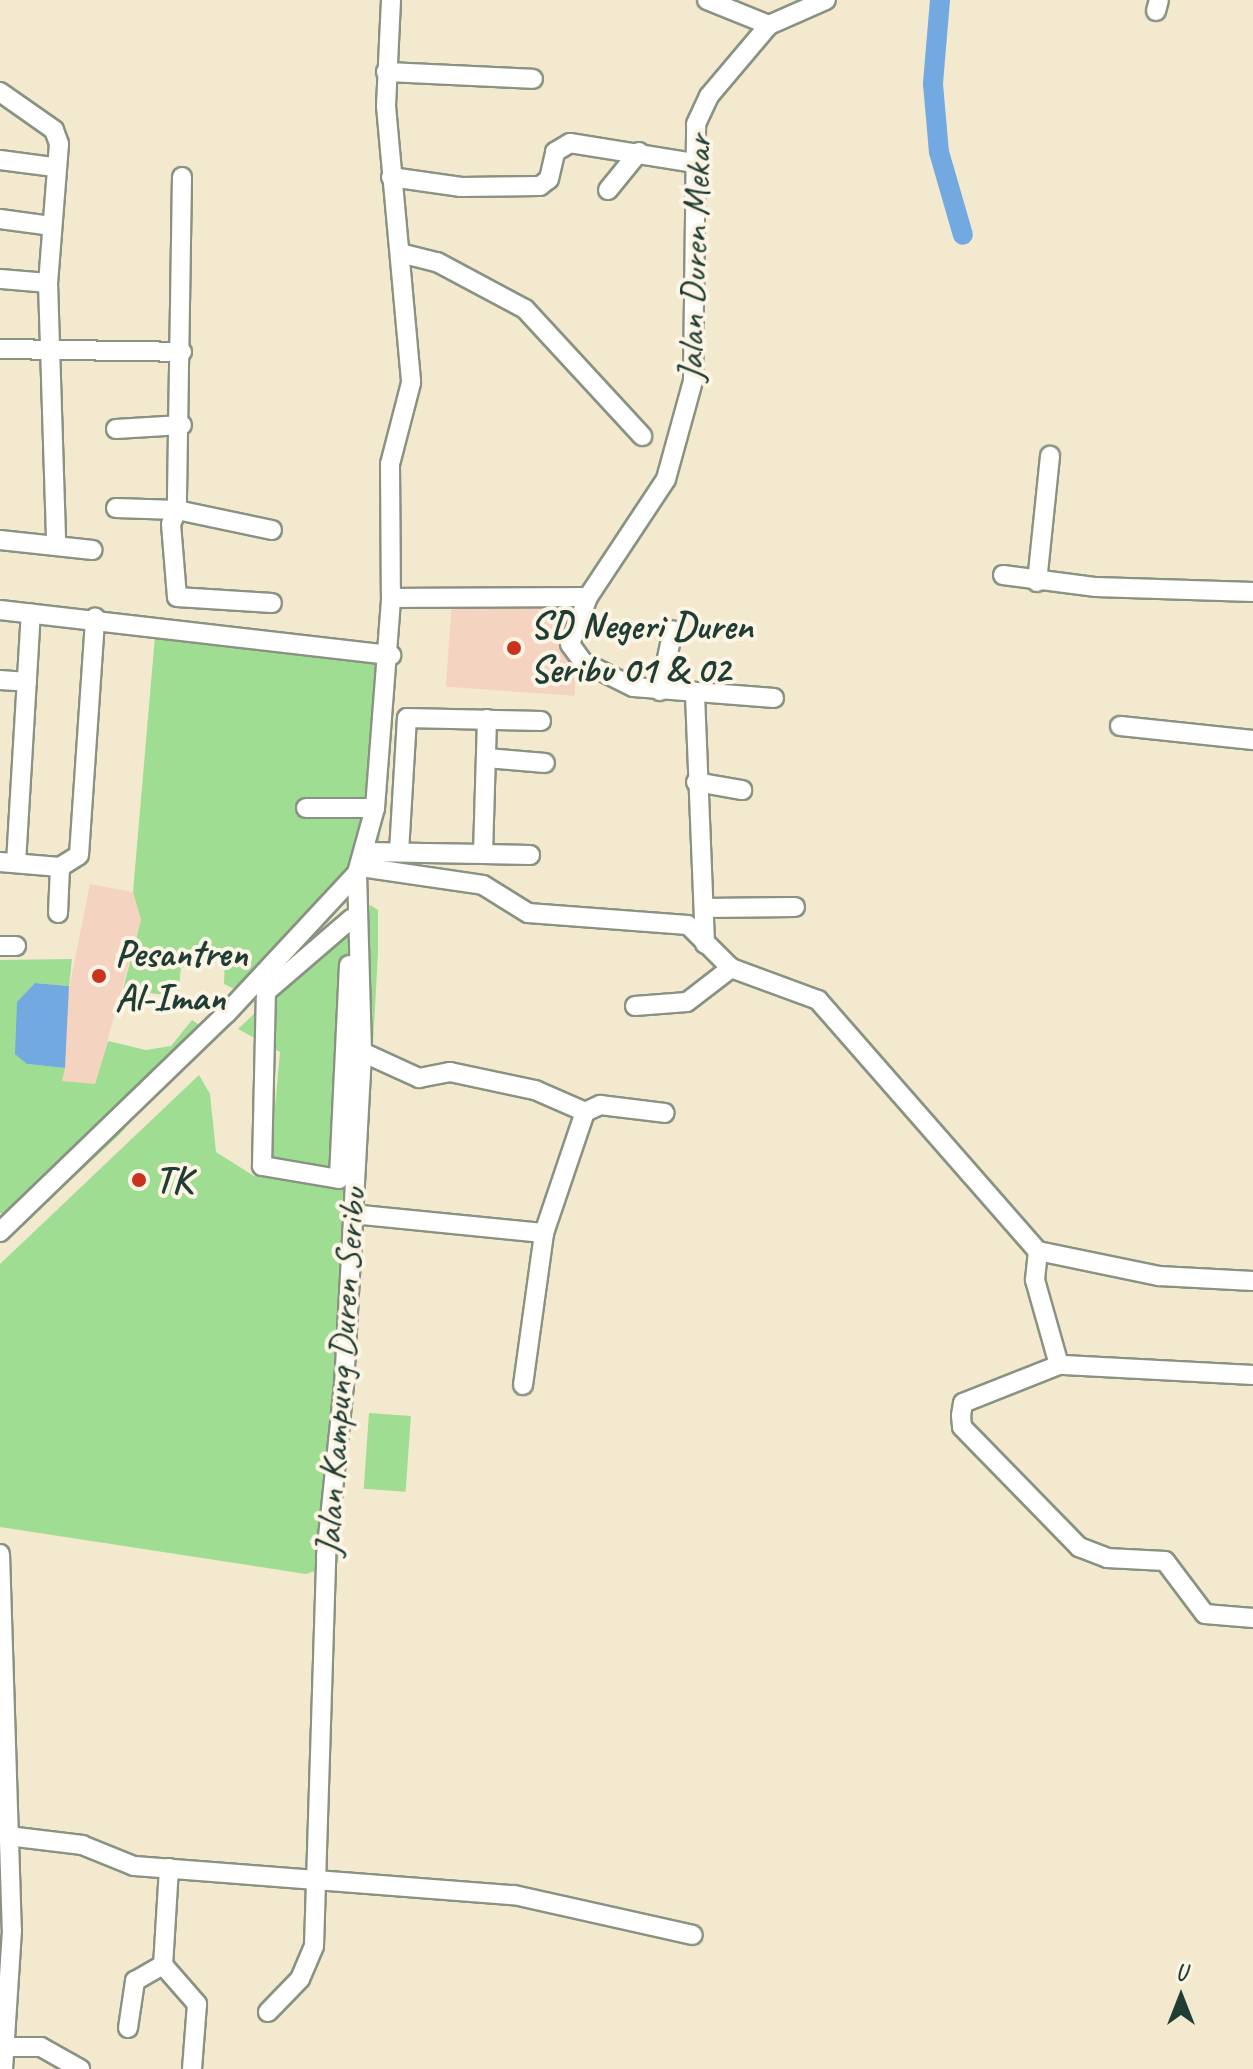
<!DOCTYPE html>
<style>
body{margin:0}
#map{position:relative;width:1253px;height:2069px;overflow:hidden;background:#f3e9cf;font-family:Caveat,sans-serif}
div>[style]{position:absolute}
.built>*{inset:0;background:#f5d3c1;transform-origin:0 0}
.green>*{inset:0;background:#9fdd92;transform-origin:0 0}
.water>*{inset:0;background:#73a9e1}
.canal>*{height:20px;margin:-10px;padding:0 10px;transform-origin:10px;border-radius:10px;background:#73a9e1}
.roads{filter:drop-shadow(2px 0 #899382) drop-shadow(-2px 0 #899382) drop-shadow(0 2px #899382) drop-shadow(0 -2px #899382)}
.minor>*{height:18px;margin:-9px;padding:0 9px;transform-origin:9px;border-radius:9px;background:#fff}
.dots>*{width:22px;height:22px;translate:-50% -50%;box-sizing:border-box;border:4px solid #fcf5e5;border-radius:50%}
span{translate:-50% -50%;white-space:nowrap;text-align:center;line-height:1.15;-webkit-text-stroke:8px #fcf5e5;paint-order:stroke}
.street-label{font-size:38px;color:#1f3d34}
.poi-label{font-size:38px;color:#1f3d34;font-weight:700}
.left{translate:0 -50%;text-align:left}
.north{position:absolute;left:1141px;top:1957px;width:80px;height:80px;-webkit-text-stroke:6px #fcf5e5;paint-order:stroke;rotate:0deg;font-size:22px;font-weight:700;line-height:32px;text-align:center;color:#1f3d34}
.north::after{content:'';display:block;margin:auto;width:28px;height:36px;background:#1f3d34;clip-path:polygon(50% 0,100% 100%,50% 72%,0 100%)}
</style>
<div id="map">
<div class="built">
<i style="left:452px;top:600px;width:129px;height:87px;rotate:4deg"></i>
<i style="clip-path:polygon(90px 884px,133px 892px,141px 920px,95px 1085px,62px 1081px,65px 1009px)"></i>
</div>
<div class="green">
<i style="clip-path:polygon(155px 636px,392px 662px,377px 871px,249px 996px,224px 984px,225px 957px,199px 955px,197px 968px,181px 967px,178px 997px,123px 989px,141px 920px,133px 892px)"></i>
<i style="clip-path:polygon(370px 905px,378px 910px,378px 953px,366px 1172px,270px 1164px,280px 1052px,238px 1029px)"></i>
<i style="clip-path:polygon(72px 959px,69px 986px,35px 983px,27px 1064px,65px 1068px,62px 1081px,95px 1084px,108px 1041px,146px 1050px,171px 1046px,192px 1020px,210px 1032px,119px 1135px,27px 1221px,0 1213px,0 960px)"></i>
<i style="clip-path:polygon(199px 1075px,210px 1094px,216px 1152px,254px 1176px,364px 1187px,338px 1563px,306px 1574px,0 1527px,0 1264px)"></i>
<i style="left:369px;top:1413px;width:42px;height:76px;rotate:4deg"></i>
</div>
<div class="water">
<i style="clip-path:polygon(35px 983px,69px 986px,65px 1068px,27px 1064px,15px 1054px,17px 1002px)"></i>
</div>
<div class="canal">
<i style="left:940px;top:0;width:84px;rotate:94.8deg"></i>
<i style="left:933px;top:84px;width:68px;rotate:85deg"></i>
<i style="left:939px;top:152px;width:86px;rotate:73.9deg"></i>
</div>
<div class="roads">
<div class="minor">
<i style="left:391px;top:0;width:106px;rotate:92.7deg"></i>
<i style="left:386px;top:106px;width:278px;rotate:84.8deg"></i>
<i style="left:411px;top:383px;width:84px;rotate:104.5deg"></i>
<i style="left:390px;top:464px;width:134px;rotate:89.6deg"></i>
<i style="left:707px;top:0;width:67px;rotate:22deg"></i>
<i style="left:1156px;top:11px;width:11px;rotate:-75deg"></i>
<i style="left:386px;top:72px;width:147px;rotate:2.7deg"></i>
<i style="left:0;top:92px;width:66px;rotate:35.1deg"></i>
<i style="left:54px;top:130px;width:15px;rotate:70deg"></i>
<i style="left:59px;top:144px;width:139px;rotate:94.5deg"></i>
<i style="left:48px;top:283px;width:258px;rotate:88.2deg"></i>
<i style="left:0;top:160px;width:53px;rotate:7.5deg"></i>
<i style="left:182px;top:177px;width:333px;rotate:90.9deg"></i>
<i style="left:177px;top:510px;width:97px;rotate:11.9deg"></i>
<i style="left:391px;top:177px;width:71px;rotate:8.1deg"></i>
<i style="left:461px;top:187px;width:79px;rotate:-0.7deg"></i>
<i style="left:540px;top:186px;width:11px;rotate:-38deg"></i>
<i style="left:549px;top:179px;width:28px;rotate:-77deg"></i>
<i style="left:555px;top:152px;width:17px;rotate:-31deg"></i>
<i style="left:570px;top:143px;width:125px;rotate:9.2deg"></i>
<i style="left:608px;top:190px;width:49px;rotate:-50.8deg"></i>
<i style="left:0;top:219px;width:51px;rotate:7.8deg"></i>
<i style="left:400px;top:253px;width:38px;rotate:14deg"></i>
<i style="left:437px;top:262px;width:100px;rotate:28.1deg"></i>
<i style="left:525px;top:309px;width:173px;rotate:47.3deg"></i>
<i style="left:0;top:279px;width:48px;rotate:4.8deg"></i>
<i style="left:0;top:349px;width:182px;rotate:0.9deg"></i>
<i style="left:116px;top:429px;width:66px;rotate:-3.5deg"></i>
<i style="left:116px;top:508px;width:61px;rotate:1.9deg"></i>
<i style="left:177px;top:510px;width:15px;rotate:113deg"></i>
<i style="left:171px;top:524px;width:73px;rotate:85.3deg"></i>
<i style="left:177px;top:597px;width:95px;rotate:3.6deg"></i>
<i style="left:0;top:540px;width:93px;rotate:6.2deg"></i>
<i style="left:1003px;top:575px;width:94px;rotate:7.4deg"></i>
<i style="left:1096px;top:587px;width:157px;rotate:1.8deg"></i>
<i style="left:1037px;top:582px;width:127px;rotate:-84.1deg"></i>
<i style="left:0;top:610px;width:394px;rotate:6.6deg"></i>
<i style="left:0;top:680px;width:27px;rotate:4deg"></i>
<i style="left:660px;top:691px;width:62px;rotate:-78deg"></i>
<i style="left:695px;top:695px;width:249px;rotate:87.7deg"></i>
<i style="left:774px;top:698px;width:141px;rotate:-175.5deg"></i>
<i style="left:633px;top:687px;width:56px;rotate:-153.4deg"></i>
<i style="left:583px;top:662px;width:22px;rotate:-126deg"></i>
<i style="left:570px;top:644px;width:50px;rotate:-69deg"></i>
<i style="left:588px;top:597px;width:141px;rotate:-56.5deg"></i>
<i style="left:666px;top:479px;width:102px;rotate:-74.6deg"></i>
<i style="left:693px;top:381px;width:257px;rotate:-89.3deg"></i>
<i style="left:696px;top:124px;width:31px;rotate:-65deg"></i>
<i style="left:709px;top:96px;width:93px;rotate:-49.8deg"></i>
<i style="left:769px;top:25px;width:62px;rotate:-23.7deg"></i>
<i style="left:1120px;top:726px;width:134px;rotate:6deg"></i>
<i style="left:487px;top:758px;width:58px;rotate:4.9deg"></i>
<i style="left:696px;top:782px;width:47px;rotate:9.9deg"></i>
<i style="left:306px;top:808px;width:69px"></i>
<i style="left:367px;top:852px;width:116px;rotate:1deg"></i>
<i style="left:483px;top:854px;width:135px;rotate:-88.3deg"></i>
<i style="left:399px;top:852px;width:134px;rotate:-86.6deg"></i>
<i style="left:407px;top:718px;width:134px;rotate:1.3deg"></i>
<i style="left:483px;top:854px;width:47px;rotate:1.2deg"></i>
<i style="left:0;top:862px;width:60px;rotate:4.8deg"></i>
<i style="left:60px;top:867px;width:22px;rotate:-32deg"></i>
<i style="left:79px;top:855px;width:238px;rotate:-86.1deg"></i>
<i style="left:16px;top:863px;width:250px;rotate:-86.6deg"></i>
<i style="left:361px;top:867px;width:123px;rotate:8.4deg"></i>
<i style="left:483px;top:885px;width:53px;rotate:31.9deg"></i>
<i style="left:528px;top:913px;width:160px;rotate:4.3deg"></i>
<i style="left:688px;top:925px;width:61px;rotate:45deg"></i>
<i style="left:731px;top:968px;width:93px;rotate:20.2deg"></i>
<i style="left:818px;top:1000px;width:334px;rotate:48.8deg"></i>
<i style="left:1038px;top:1251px;width:124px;rotate:11.7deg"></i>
<i style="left:1159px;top:1276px;width:94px;rotate:3deg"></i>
<i style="left:704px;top:908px;width:91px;rotate:-0.6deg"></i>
<i style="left:58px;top:913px;width:46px;rotate:-87.5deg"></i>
<i style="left:0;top:946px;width:16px"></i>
<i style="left:349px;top:965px;width:214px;rotate:92.7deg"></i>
<i style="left:339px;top:1179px;width:78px;rotate:-170.4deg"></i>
<i style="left:262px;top:1166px;width:174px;rotate:-88.7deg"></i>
<i style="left:266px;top:992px;width:112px;rotate:-40.7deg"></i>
<i style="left:635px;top:1006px;width:52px;rotate:-4.4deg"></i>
<i style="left:687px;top:1002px;width:56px;rotate:-37.7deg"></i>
<i style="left:362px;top:1052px;width:63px;rotate:24.5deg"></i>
<i style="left:419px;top:1078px;width:32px;rotate:-11deg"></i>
<i style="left:450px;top:1072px;width:87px;rotate:12deg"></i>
<i style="left:535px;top:1090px;width:55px;rotate:23.7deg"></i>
<i style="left:352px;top:1214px;width:193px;rotate:5.7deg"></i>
<i style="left:544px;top:1233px;width:128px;rotate:-71.3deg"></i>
<i style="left:585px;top:1112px;width:17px;rotate:-25deg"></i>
<i style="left:600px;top:1105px;width:65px;rotate:7deg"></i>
<i style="left:0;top:1232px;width:314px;rotate:-44deg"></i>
<i style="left:226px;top:1014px;width:192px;rotate:-47.1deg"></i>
<i style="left:1038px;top:1251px;width:29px;rotate:96deg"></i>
<i style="left:1035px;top:1280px;width:88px;rotate:74.2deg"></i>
<i style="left:1253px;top:1375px;width:194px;rotate:-177deg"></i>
<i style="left:1059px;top:1365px;width:103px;rotate:158.4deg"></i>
<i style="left:963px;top:1403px;width:12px;rotate:99deg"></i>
<i style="left:961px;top:1415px;width:12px;rotate:85deg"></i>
<i style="left:962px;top:1427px;width:168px;rotate:45.7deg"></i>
<i style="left:1079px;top:1547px;width:30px;rotate:21deg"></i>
<i style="left:1107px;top:1558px;width:58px;rotate:3deg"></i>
<i style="left:1165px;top:1561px;width:66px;rotate:53deg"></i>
<i style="left:1205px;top:1614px;width:48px;rotate:4.8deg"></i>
<i style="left:523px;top:1385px;width:153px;rotate:-82.1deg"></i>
<i style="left:0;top:1554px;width:376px;rotate:88.2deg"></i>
<i style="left:12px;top:1930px;width:139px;rotate:93.7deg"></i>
<i style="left:8px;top:1836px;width:75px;rotate:6.9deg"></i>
<i style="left:82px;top:1845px;width:56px;rotate:22deg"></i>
<i style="left:134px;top:1866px;width:381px;rotate:4.4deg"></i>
<i style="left:514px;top:1895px;width:183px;rotate:12.6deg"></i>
<i style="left:169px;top:1868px;width:97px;rotate:93.5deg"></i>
<i style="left:163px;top:1965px;width:52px;rotate:48.9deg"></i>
<i style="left:197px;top:2004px;width:65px;rotate:94.4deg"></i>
<i style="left:268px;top:2012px;width:46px;rotate:-45.9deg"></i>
<i style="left:300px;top:1979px;width:36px;rotate:-67deg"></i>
<i style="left:314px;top:1946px;width:390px;rotate:-88.2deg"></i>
<i style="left:326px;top:1556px;width:171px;rotate:-84deg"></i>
<i style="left:344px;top:1386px;width:334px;rotate:-86.9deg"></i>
<i style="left:362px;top:1052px;width:179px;rotate:-91.6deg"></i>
<i style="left:357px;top:873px;width:67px;rotate:-74.5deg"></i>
<i style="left:375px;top:808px;width:211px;rotate:-85.6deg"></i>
<i style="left:391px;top:598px;width:197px;rotate:-0.3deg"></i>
<i style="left:128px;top:2028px;width:48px;rotate:-81.5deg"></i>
<i style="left:135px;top:1981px;width:32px;rotate:-30deg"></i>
<i style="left:6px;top:2047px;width:35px"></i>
<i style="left:41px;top:2047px;width:45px;rotate:29.4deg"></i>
</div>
</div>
<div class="dots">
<i style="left:514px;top:648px;background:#c8321e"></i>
<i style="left:99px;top:976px;background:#c8321e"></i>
<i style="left:139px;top:1180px;background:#c8321e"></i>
</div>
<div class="street-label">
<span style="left:694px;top:258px;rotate:-88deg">Jalan Duren Mekar</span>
<span style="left:340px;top:1372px;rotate:-86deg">Jalan Kampung Duren Seribu</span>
</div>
<div class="poi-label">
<span class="left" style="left:530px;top:648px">SD Negeri Duren<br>Seribu 01 &amp; 02</span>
<span class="left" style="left:115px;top:976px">Pesantren<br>Al-Iman</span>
<span class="left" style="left:155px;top:1180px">TK</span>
</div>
<div class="north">U</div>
</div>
